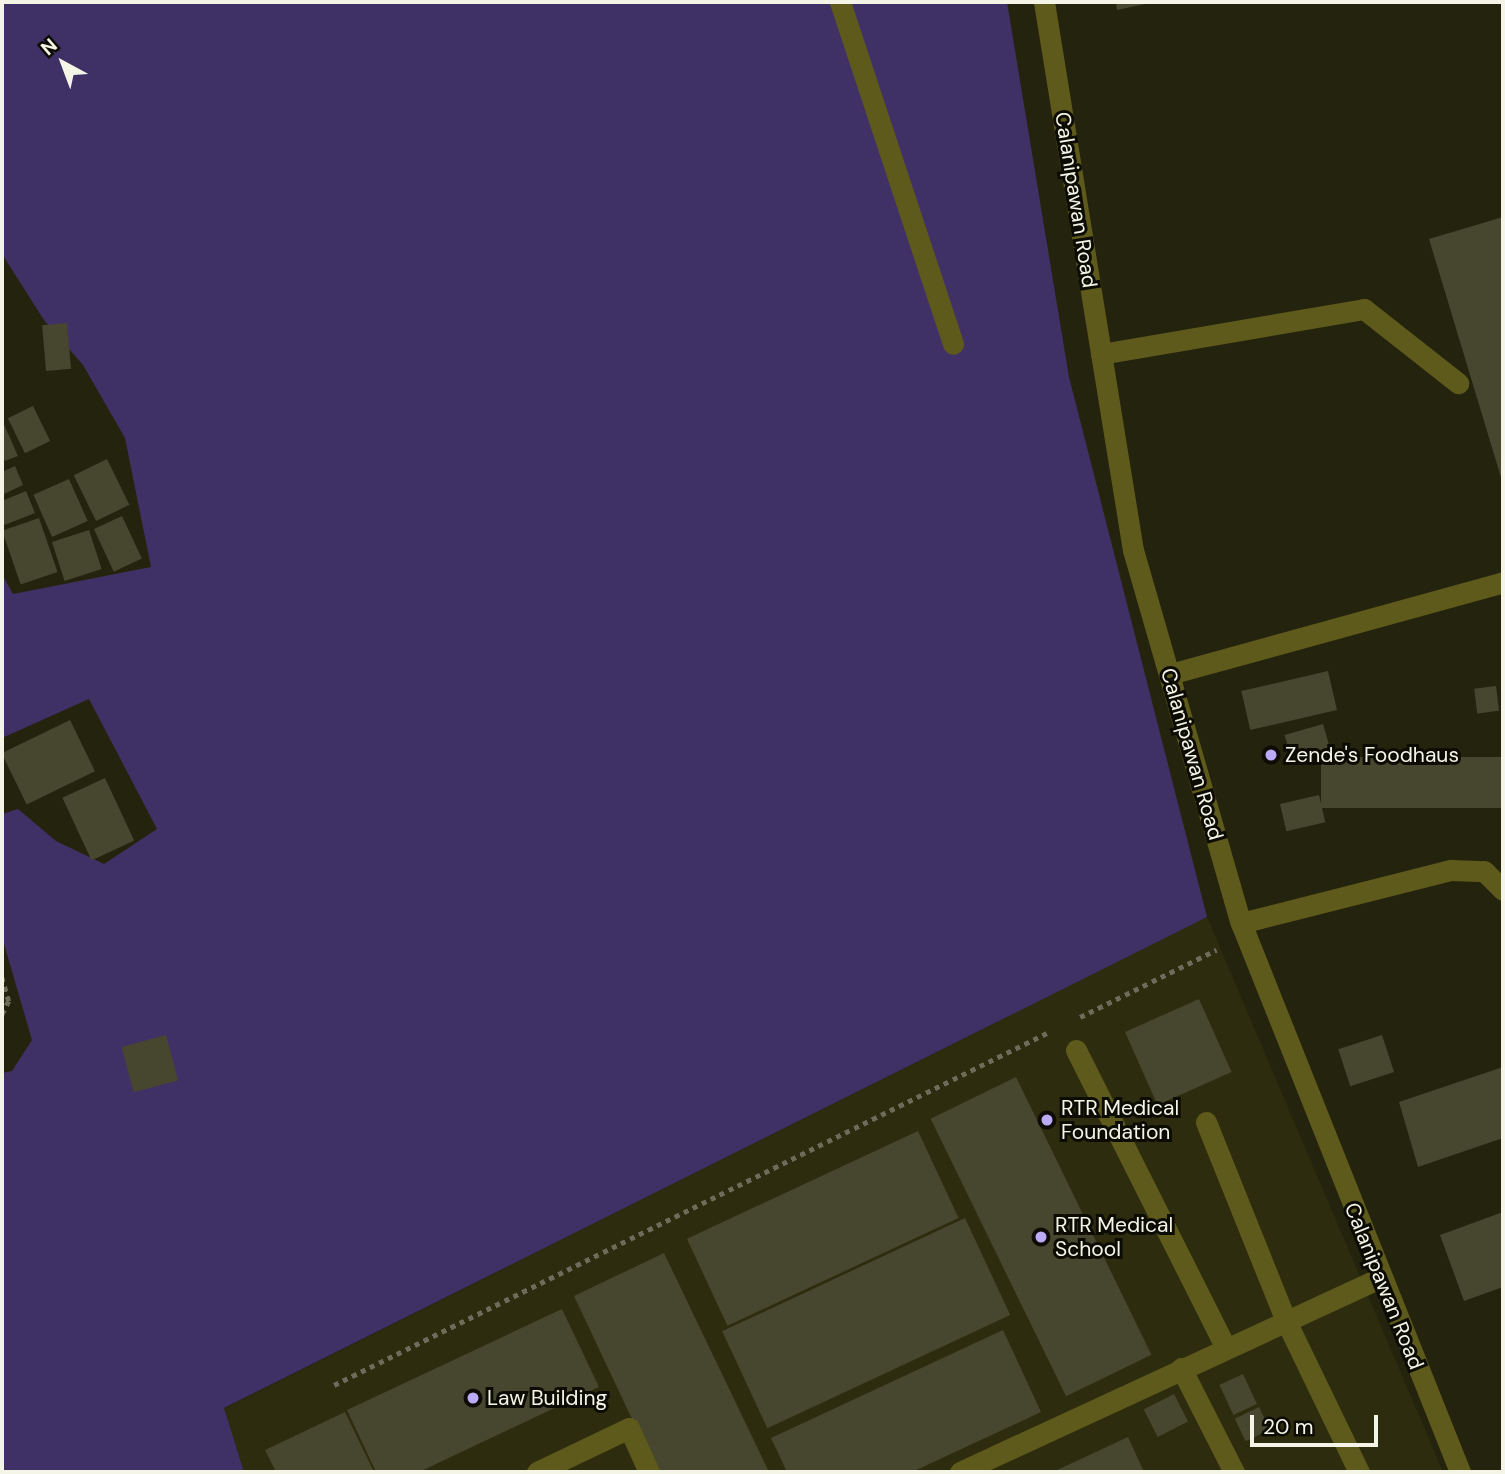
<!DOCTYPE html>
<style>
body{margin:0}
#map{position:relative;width:1505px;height:1474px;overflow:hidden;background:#24230e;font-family:"DM Sans",sans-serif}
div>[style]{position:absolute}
.built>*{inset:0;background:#2e2c0f}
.green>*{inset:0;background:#3f3165}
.building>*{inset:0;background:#47462f;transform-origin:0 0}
.path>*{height:4.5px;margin-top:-2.25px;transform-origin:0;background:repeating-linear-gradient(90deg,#6d6c5a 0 5px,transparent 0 10px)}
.service>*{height:21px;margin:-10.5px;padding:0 10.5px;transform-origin:10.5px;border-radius:10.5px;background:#5e5a1b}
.minor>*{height:21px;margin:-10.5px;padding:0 10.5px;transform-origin:10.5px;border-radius:10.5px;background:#5e5a1b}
.tertiary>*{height:21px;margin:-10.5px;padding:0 10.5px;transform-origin:10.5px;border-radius:10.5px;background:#5e5a1b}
.dots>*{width:19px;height:19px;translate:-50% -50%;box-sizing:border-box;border:4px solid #0c0c04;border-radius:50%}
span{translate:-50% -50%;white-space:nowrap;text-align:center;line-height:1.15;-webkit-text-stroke:6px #0c0c04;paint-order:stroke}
.street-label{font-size:21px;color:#f4f4e7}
.poi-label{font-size:21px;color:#f4f4e7}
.left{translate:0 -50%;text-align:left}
.frame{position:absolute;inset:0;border:4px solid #f4f4e7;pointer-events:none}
.north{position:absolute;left:28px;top:28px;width:70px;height:70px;-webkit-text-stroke:5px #0c0c04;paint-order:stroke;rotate:319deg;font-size:19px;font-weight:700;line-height:28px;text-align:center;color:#f4f4e7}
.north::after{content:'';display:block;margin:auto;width:24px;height:32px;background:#f4f4e7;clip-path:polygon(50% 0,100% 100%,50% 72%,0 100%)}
.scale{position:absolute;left:1250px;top:1415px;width:128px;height:32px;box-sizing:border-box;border:4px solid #f4f4e7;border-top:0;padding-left:9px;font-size:21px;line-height:24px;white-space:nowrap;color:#f4f4e7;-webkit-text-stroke:5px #0c0c04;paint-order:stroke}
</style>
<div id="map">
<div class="built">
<i style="clip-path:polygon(1207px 917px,1443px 1472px,244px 1472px,224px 1409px)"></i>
</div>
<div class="green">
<i style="clip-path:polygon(2px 2px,1007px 2px,1069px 377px,1207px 917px,224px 1408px,244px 1472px,2px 1472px,2px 1073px,12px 1071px,32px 1040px,2px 937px,2px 814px,18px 809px,56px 841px,104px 864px,157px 829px,89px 699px,2px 738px,2px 574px,13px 594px,151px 567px,125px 438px,83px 365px,44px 320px,2px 254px)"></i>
</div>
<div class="building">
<i style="clip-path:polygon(1116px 2px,1150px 2px,1150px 3px,1117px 10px)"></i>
<i style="clip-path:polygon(1503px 217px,1503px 484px,1429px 239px)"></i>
<i style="left:67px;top:323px;width:46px;height:25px;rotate:85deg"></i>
<i style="left:33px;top:406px;width:39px;height:28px;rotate:64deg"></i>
<i style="clip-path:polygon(2px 420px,18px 456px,5px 461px,2px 454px)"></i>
<i style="left:107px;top:459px;width:51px;height:37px;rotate:64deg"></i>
<i style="clip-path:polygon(15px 466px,23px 485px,2px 495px,2px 472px)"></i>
<i style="left:69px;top:479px;width:46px;height:39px;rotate:66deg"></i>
<i style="clip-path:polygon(26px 491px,35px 513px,2px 526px,2px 501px)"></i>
<i style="left:122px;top:516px;width:47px;height:31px;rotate:65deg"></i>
<i style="left:39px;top:518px;width:57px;height:39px;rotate:71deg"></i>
<i style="left:89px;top:530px;width:41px;height:39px;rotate:72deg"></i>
<i style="left:1328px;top:671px;width:40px;height:89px;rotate:77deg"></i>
<i style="left:1496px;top:686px;width:25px;height:22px;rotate:83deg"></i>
<i style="left:70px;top:720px;width:57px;height:76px;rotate:64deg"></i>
<i style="left:1323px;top:724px;width:25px;height:40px;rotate:74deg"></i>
<i style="left:1503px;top:757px;width:51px;height:182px;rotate:90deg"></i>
<i style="left:105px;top:778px;width:69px;height:47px;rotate:65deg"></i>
<i style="left:1319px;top:795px;width:28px;height:40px;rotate:77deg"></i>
<i style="left:1199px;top:999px;width:80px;height:81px;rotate:66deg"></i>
<i style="left:166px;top:1035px;width:47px;height:46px;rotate:75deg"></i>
<i style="left:1382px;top:1035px;width:39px;height:46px;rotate:72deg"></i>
<i style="clip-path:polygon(1503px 1067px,1503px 1138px,1418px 1167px,1399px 1102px)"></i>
<i style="left:1016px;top:1077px;width:309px;height:95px;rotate:64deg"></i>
<i style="left:918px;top:1131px;width:96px;height:255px;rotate:65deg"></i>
<i style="clip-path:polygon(1503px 1212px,1503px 1287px,1464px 1301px,1440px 1235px)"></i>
<i style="left:965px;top:1218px;width:107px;height:268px;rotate:65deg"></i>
<i style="clip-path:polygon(664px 1253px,769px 1472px,657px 1472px,574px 1296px)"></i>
<i style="clip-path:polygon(562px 1309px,599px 1387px,419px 1472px,376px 1472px,347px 1410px)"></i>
<i style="clip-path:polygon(1003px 1330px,1041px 1412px,912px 1472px,787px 1472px,771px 1438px)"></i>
<i style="left:1243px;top:1374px;width:33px;height:26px;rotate:65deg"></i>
<i style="left:1174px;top:1394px;width:31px;height:34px;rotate:63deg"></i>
<i style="left:1259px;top:1407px;width:25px;height:27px;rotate:64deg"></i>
<i style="clip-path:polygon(345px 1412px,374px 1472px,276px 1472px,265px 1450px)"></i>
<i style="clip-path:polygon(1128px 1437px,1144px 1472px,1053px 1472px)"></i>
</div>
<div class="path">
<i style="left:2px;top:977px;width:25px;rotate:74deg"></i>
<i style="left:9px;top:1001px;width:16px;rotate:117deg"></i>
<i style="left:1080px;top:1017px;width:152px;rotate:-26.2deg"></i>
<i style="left:334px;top:1385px;width:795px;rotate:-26.28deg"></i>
</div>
<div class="service">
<i style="left:840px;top:2px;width:360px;rotate:71.7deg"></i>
<i style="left:1101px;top:354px;width:267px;rotate:-9.7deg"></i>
<i style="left:1364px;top:309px;width:120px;rotate:38.2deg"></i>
<i style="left:1241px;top:923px;width:217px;rotate:-14.2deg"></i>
<i style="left:1451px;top:870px;width:33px;rotate:2deg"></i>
<i style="left:1484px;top:871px;width:27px;rotate:45deg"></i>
<i style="left:1076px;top:1050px;width:334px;rotate:63.3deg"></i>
<i style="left:1206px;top:1122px;width:214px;rotate:68.1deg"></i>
<i style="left:1286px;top:1321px;width:168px;rotate:64.2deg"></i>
<i style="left:1181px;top:1368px;width:117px;rotate:63deg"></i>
<i style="left:537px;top:1472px;width:102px;rotate:-25.6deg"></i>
<i style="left:629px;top:1428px;width:48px;rotate:65.6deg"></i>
<i style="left:960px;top:1472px;width:463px;rotate:-24.8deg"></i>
</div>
<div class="minor">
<i style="left:1170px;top:674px;width:345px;rotate:-15.4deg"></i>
</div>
<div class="tertiary">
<i style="left:1044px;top:2px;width:555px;rotate:80.78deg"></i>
<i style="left:1133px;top:550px;width:388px;rotate:73.9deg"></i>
<i style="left:1241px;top:923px;width:591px;rotate:68.25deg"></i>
</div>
<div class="dots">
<i style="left:1271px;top:755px;background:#bbaaf6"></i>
<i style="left:1047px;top:1120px;background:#bbaaf6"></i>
<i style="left:1041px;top:1237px;background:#bbaaf6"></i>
<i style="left:473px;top:1398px;background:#bbaaf6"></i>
</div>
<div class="street-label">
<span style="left:1076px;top:200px;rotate:81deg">Calanipawan Road</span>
<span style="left:1192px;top:754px;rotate:74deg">Calanipawan Road</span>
<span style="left:1384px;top:1286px;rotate:68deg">Calanipawan Road</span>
</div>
<div class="poi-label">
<span class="left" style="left:1285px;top:755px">Zende's Foodhaus</span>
<span class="left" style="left:1061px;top:1120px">RTR Medical<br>Foundation</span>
<span class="left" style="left:1055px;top:1237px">RTR Medical<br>School</span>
<span class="left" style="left:487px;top:1398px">Law Building</span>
</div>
<div class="frame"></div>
<div class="north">N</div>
<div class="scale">20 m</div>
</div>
